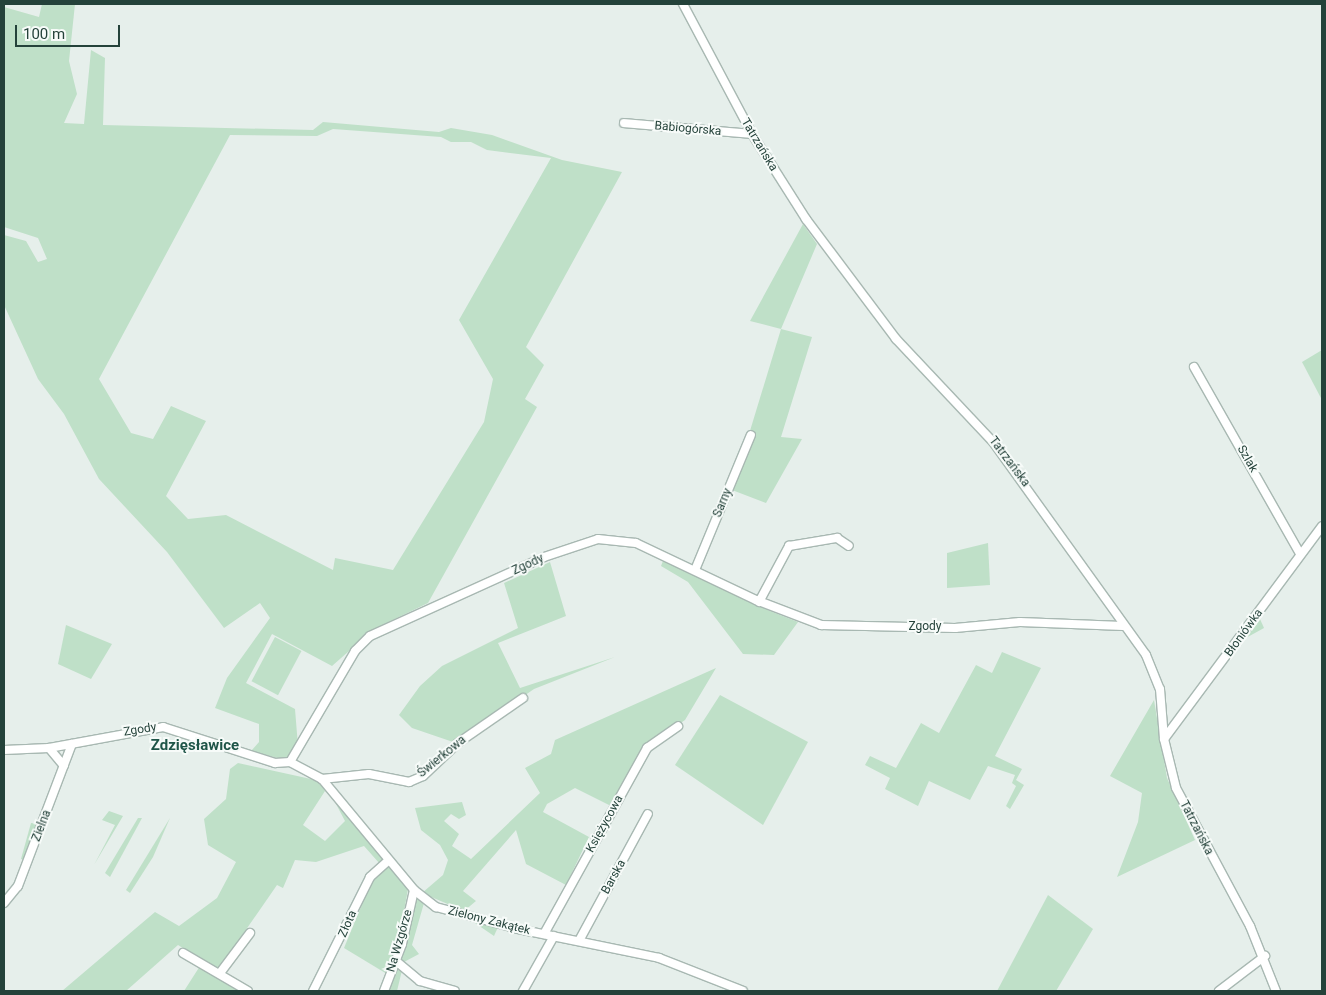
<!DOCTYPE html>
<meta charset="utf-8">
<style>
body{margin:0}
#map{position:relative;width:1326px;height:995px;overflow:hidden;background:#e6efeb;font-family:Roboto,sans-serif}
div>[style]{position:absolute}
.green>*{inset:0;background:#bfe0c8;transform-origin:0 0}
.roads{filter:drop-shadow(1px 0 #a8b8b2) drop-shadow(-1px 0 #a8b8b2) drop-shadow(0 1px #a8b8b2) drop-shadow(0 -1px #a8b8b2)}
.minor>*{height:8px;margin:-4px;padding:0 4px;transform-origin:4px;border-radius:4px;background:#fff}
span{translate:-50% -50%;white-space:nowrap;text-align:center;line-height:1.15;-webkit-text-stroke:4px #f7fbf9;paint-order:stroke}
.street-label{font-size:12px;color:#24423a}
.quarter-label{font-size:15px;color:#1f5548;font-weight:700}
.frame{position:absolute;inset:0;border:5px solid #24423a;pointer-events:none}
.scale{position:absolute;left:15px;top:25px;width:105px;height:22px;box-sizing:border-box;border:2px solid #24423a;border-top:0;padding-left:6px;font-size:15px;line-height:18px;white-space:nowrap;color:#24423a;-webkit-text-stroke:4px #f7fbf9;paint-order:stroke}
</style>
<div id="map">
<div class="green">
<i style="clip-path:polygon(evenodd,42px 4px,75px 4px,69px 61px,77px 94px,64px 123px,84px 124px,91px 50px,105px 58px,103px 125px,313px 130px,323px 122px,439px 132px,451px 128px,492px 135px,562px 160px,622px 172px,526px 347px,544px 365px,525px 399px,537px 407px,428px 603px,374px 629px,332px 666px,272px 634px,246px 683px,295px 709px,298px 746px,285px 760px,251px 751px,259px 742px,259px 724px,215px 708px,227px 678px,270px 618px,260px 603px,224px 628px,167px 552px,99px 479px,64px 414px,38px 379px,4px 305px,4px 235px,26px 241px,38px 262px,47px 259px,38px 238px,4px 227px,4px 7px,39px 17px,42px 4px,333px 129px,441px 137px,451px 142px,471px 142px,487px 150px,551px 158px,459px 320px,493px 379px,484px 422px,393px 570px,335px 558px,333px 570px,226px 515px,188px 519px,166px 496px,206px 421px,171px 406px,153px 439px,131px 433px,99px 379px,230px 135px,317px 136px,333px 129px)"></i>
<i style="clip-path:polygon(803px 224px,817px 244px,781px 329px,812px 337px,781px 437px,802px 439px,766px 503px,732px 490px,781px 329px,750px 321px)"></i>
<i style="clip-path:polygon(1322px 350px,1322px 400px,1302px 362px)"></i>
<i style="clip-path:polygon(988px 543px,990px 585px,947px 588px,947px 553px)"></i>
<i style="clip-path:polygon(663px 561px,770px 611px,798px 622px,774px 655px,743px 654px,688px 582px,661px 566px)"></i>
<i style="clip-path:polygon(550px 562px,566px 616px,498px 643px,520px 688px,615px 657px,534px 689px,456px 743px,412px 728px,399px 715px,420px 686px,442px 666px,518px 628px,504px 583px)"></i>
<i style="clip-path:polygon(1260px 619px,1264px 628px,1244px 639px)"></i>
<i style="clip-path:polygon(66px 625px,112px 644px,91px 679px,58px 664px)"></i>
<i style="left:275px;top:637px;width:30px;height:50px;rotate:28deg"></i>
<i style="clip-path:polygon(1002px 652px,1041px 668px,995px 756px,1022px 769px,1016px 780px,1024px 785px,1010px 809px,1006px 806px,1016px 786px,1012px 783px,1015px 775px,988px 766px,970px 800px,929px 781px,918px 806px,885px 789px,890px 778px,865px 765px,870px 756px,896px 768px,921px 723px,939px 733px,976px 665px,992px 673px)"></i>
<i style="clip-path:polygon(716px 668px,685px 720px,645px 747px,611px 806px,575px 788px,547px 804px,543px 812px,589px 837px,566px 885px,526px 864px,516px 830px,463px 891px,476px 901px,464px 911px,422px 893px,443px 875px,448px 860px,440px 845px,421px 830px,415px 808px,462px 802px,466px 815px,459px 819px,451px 814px,444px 821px,459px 834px,452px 846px,471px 859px,540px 793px,525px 768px,551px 754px,555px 740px)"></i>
<i style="clip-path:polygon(720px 695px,808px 742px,763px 825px,675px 765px)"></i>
<i style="clip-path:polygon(1154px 700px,1167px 778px,1195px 840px,1117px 877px,1138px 822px,1142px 793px,1110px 776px)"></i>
<i style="clip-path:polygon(238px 763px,320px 781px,325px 791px,303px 825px,325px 841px,345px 821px,335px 802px,384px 860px,380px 864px,364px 846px,316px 862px,295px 860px,283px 888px,277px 885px,218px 970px,178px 945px,126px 991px,62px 991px,155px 912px,179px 926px,217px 898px,236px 862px,208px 845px,204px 819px,226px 799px,230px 769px)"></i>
<i style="clip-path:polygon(109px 811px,123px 816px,94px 865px,115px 825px,102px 820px)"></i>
<i style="clip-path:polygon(138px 818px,142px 818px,110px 877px,105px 873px)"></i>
<i style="clip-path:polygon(170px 818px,153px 857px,130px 893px,126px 890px)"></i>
<i style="clip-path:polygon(31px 823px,39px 824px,26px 860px,21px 859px)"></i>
<i style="clip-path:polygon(388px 863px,408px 889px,398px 946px,387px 974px,344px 948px,372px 880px)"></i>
<i style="clip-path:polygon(1048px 895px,1093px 929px,1056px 991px,997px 991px)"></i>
<i style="clip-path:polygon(415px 897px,424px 903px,412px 945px,419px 954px,404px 962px,397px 991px,388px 991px)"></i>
<i style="clip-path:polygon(472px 921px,498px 927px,494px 936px)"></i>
<i style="clip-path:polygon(200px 966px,232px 986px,241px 991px,184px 991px)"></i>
</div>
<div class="roads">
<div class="minor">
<i style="left:683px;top:4px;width:147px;rotate:62deg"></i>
<i style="left:752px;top:134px;width:101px;rotate:57.6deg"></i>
<i style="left:806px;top:219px;width:150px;rotate:53.1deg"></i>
<i style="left:896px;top:339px;width:141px;rotate:46.7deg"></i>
<i style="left:993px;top:442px;width:262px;rotate:54.3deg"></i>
<i style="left:1146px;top:655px;width:37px;rotate:68deg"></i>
<i style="left:1160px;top:689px;width:50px;rotate:85.4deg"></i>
<i style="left:1164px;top:739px;width:50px;rotate:76.2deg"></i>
<i style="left:1176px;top:788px;width:157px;rotate:61.8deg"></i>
<i style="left:1250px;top:926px;width:70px;rotate:68.2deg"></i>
<i style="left:624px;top:123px;width:128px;rotate:4.9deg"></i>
<i style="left:1194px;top:367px;width:213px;rotate:60.4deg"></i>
<i style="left:695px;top:570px;width:146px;rotate:-67.5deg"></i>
<i style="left:759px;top:602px;width:64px;rotate:-61.8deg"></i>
<i style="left:789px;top:546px;width:49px;rotate:-9.5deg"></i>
<i style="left:837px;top:538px;width:14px;rotate:34deg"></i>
<i style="left:1164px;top:739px;width:265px;rotate:-53.4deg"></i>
<i style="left:49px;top:748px;width:23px;rotate:50deg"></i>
<i style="left:4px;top:750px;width:45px;rotate:-2.5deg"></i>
<i style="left:49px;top:748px;width:116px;rotate:-10.4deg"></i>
<i style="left:163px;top:727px;width:118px;rotate:17.8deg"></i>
<i style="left:275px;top:763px;width:15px;rotate:-4deg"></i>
<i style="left:290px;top:762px;width:129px;rotate:-59.6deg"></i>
<i style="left:355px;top:651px;width:21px;rotate:-45deg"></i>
<i style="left:370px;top:636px;width:191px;rotate:-24.4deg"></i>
<i style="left:544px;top:557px;width:57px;rotate:-18.4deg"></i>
<i style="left:598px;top:539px;width:38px;rotate:6deg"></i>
<i style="left:636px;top:543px;width:133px;rotate:25.4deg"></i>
<i style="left:756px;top:600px;width:70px;rotate:21deg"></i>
<i style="left:821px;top:625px;width:134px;rotate:1.3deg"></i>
<i style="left:955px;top:628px;width:65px;rotate:-5.3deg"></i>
<i style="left:1020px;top:622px;width:103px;rotate:2.2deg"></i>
<i style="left:290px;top:762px;width:36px;rotate:28deg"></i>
<i style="left:322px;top:779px;width:144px;rotate:50.3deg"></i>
<i style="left:414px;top:890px;width:28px;rotate:38deg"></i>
<i style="left:436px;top:907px;width:85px;rotate:15deg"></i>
<i style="left:518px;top:929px;width:144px;rotate:11.6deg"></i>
<i style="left:659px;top:958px;width:90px;rotate:21.4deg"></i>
<i style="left:322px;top:779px;width:47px;rotate:-6.1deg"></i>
<i style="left:369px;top:774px;width:41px;rotate:11.3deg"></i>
<i style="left:409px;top:782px;width:15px;rotate:-23deg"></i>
<i style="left:423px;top:776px;width:48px;rotate:-43.3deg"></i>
<i style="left:458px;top:743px;width:79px;rotate:-34.7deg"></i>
<i style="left:4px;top:903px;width:22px;rotate:-51deg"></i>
<i style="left:18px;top:886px;width:152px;rotate:-69.2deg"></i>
<i style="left:544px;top:934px;width:213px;rotate:-61deg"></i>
<i style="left:647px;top:748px;width:38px;rotate:-35deg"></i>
<i style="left:580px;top:939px;width:142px;rotate:-61.5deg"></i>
<i style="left:183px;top:953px;width:75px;rotate:30.3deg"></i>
<i style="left:396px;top:961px;width:31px;rotate:40deg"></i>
<i style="left:420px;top:981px;width:36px;rotate:16deg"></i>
<i style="left:220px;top:973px;width:50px;rotate:-53.1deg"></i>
<i style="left:313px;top:991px;width:127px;rotate:-63.4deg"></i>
<i style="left:370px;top:877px;width:24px;rotate:-42deg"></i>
<i style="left:384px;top:991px;width:50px;rotate:-69deg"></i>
<i style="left:402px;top:944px;width:55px;rotate:-77.5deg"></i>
<i style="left:523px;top:991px;width:63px;rotate:-60.6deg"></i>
<i style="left:1219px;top:991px;width:58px;rotate:-37.3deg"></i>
</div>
</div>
<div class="street-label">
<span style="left:688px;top:129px;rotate:5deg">Babiogórska</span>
<span style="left:759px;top:145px;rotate:59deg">Tatrzańska</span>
<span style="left:1247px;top:459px;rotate:60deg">Szlak</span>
<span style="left:1009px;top:462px;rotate:53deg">Tatrzańska</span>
<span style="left:723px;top:503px;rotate:-67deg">Sarny</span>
<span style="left:528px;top:565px;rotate:-25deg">Zgody</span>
<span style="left:925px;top:627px">Zgody</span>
<span style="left:1244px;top:633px;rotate:-54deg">Błoniówka</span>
<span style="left:140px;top:730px;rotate:-9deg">Zgody</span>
<span style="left:442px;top:757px;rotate:-39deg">Świerkowa</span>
<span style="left:605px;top:824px;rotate:-61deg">Księżycowa</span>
<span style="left:42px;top:826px;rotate:-69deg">Zielna</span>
<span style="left:1196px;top:828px;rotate:63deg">Tatrzańska</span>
<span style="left:614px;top:877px;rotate:-61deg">Barska</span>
<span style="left:489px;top:921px;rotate:14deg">Zielony Zakątek</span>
<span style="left:348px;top:924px;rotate:-66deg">Złota</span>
<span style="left:400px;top:941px;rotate:-74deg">Na Wzgórze</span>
</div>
<div class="quarter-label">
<span style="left:195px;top:746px">Zdzięsławice</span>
</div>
<div class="frame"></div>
<div class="scale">100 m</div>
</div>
